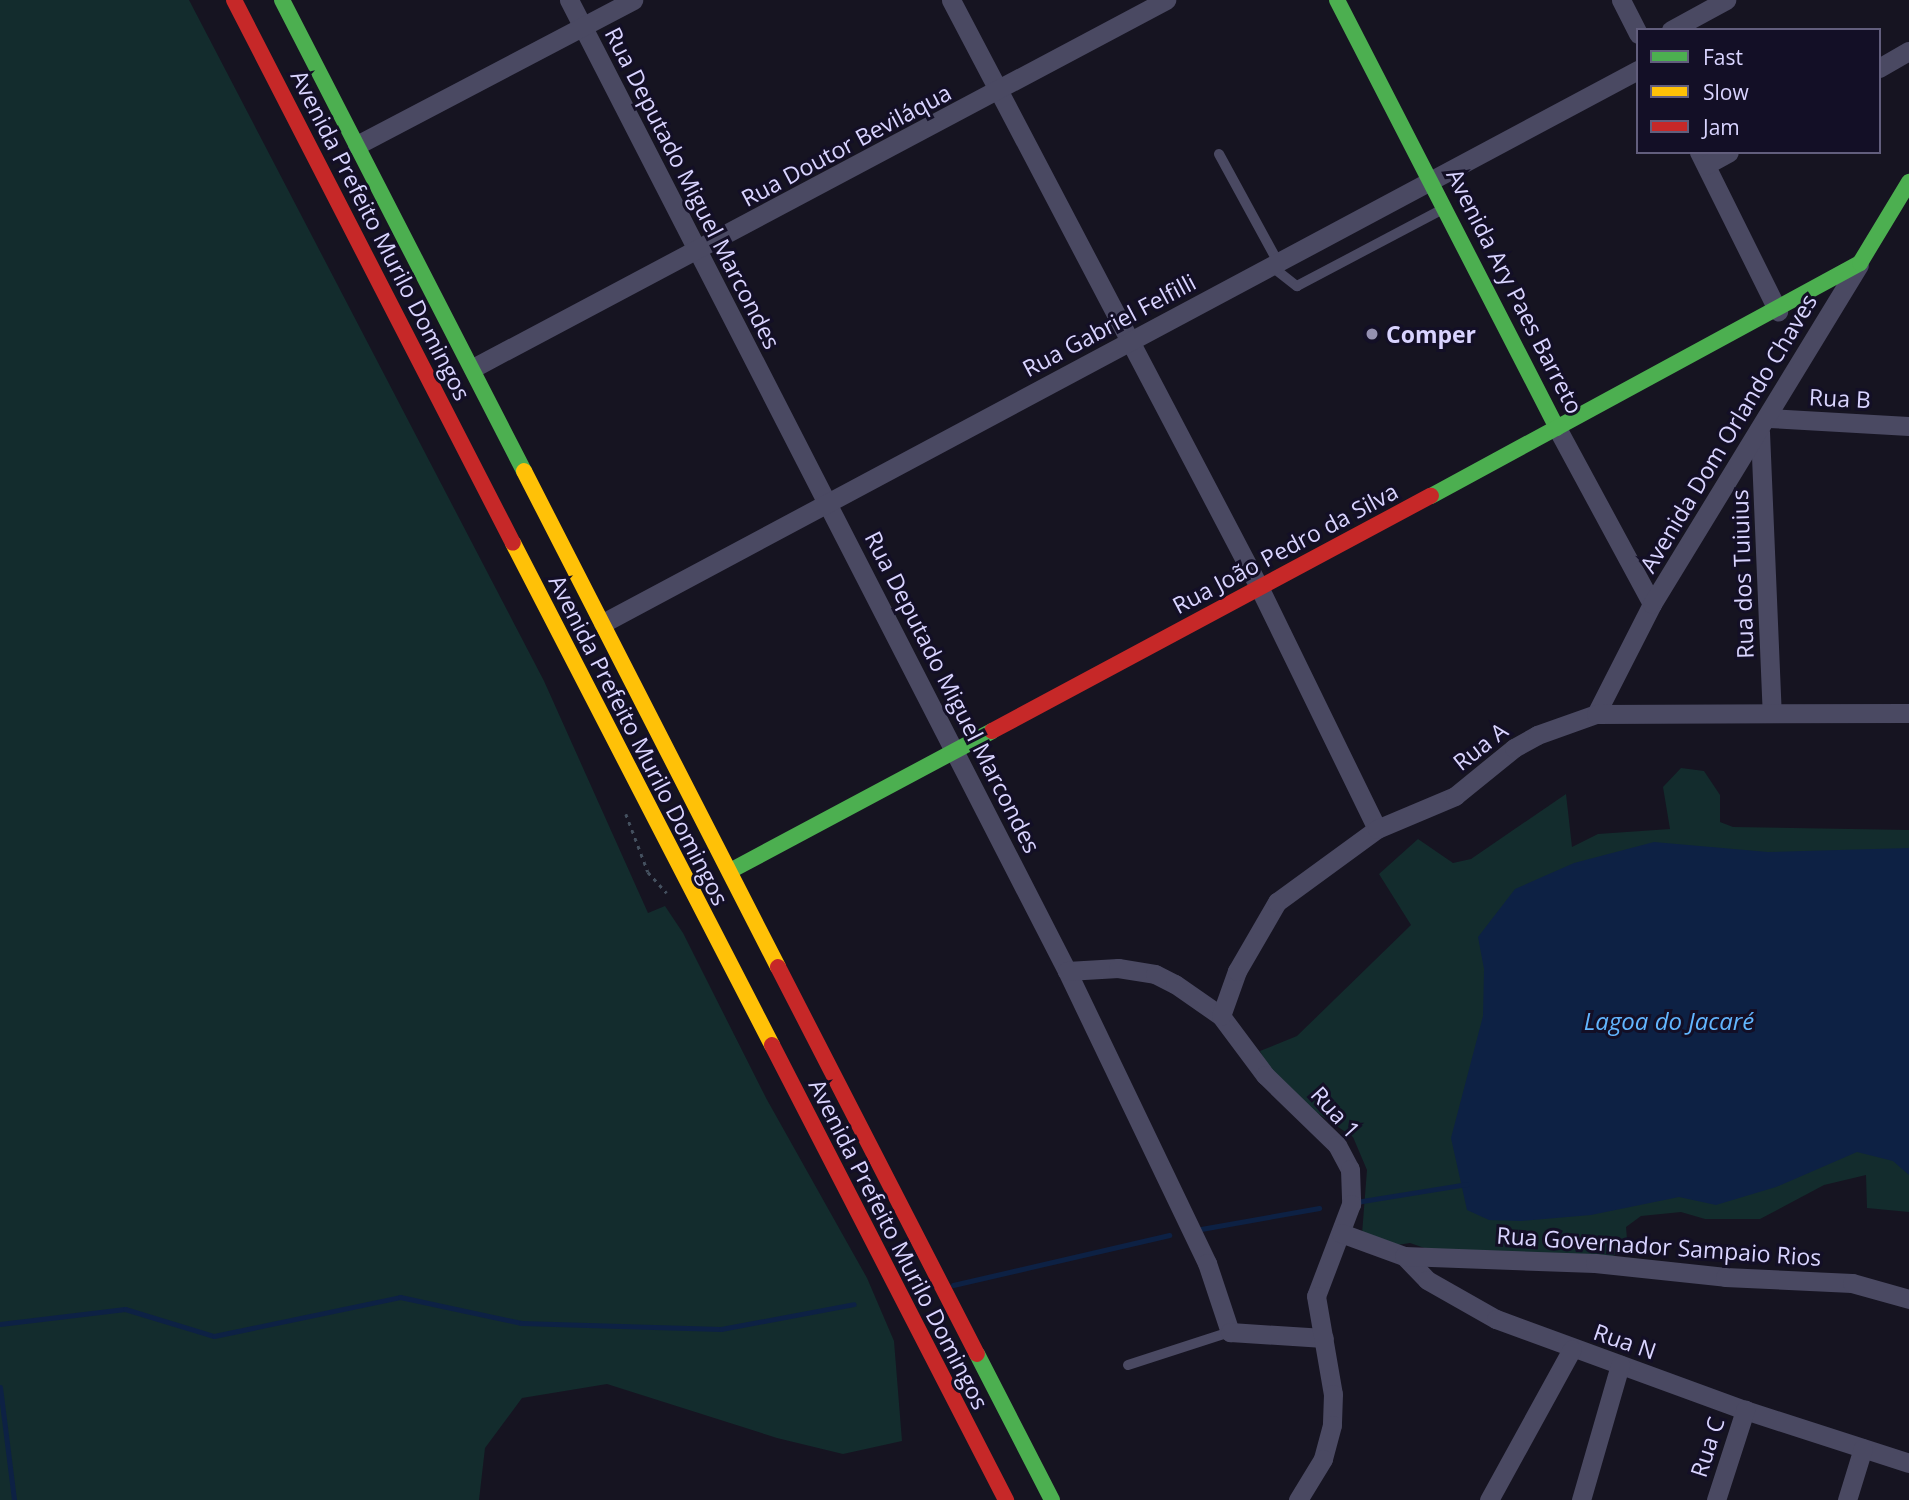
<!DOCTYPE html>
<meta charset="utf-8">
<style>
body{margin:0}
#map{position:relative;width:1909px;height:1500px;overflow:hidden;background:#161421;font-family:"Open Sans",sans-serif}
div>[style]{position:absolute}
.green>*{inset:0;background:#132c2d}
.water>*{inset:0;background:#0d2144}
.stream>*{height:5px;margin:-2.5px;padding:0 2.5px;transform-origin:2.5px;border-radius:2.5px;background:#0d2144}
.path>*{height:2.5px;margin-top:-1.25px;transform-origin:0;background:repeating-linear-gradient(90deg,#44505f 0 3.5px,transparent 0 8.5px)}
.lane>*{height:10px;margin:-5px;padding:0 5px;transform-origin:5px;border-radius:5px;background:#4a4962}
.street>*{height:19px;margin:-9.5px;padding:0 9.5px;transform-origin:9.5px;border-radius:9.5px;background:#4a4962}
.fast>*{height:16px;margin:-8px;padding:0 8px;transform-origin:8px;border-radius:8px;background:#4caf50}
.slow>*{height:16px;margin:-8px;padding:0 8px;transform-origin:8px;border-radius:8px;background:#ffc107}
.jam>*{height:16px;margin:-8px;padding:0 8px;transform-origin:8px;border-radius:8px;background:#c62828}
.dots>*{width:19px;height:19px;translate:-50% -50%;box-sizing:border-box;border:4px solid #130f26;border-radius:50%}
span{translate:-50% -50%;white-space:nowrap;text-align:center;line-height:1.15;-webkit-text-stroke:6px #130f26;paint-order:stroke}
.street-label{font-size:23px;color:#d9d4ff}
.poi-label{font-size:23px;color:#d9d4ff;font-weight:700}
.left{translate:0 -50%;text-align:left}
.water-label{font-size:24px;color:#62b6ff;font-style:italic}
.legend{position:absolute;left:1636px;top:28px;width:245px;height:126px;box-sizing:border-box;background:#130f26;border:2px solid #625e7d;margin:0;padding:9px 12px;list-style:none;font-size:21px;color:#d9d4ff}
.legend li{display:flex;align-items:center;gap:14px;height:35px}
.legend b{width:35px;border:2px solid #625e7d}
</style>
<div id="map">
<div class="green">
<i style="clip-path:polygon(0 0,189px 0,544px 681px,648px 913px,665px 906px,683px 933px,766px 1098px,867px 1278px,894px 1341px,902px 1441px,843px 1454px,777px 1438px,607px 1384px,522px 1398px,485px 1448px,479px 1500px,0 1500px)"></i>
<i style="clip-path:polygon(1681px 768px,1704px 771px,1720px 795px,1720px 822px,1733px 827px,1909px 830px,1909px 1212px,1867px 1208px,1866px 1175px,1824px 1185px,1760px 1219px,1705px 1219px,1681px 1212px,1641px 1216px,1626px 1227px,1628px 1251px,1609px 1257px,1439px 1253px,1410px 1243px,1384px 1247px,1362px 1234px,1367px 1170px,1353px 1137px,1307px 1106px,1268px 1068px,1260px 1051px,1297px 1036px,1411px 925px,1379px 874px,1418px 839px,1453px 863px,1471px 859px,1566px 794px,1572px 847px,1598px 834px,1670px 829px,1663px 787px)"></i>
</div>
<div class="water">
<i style="clip-path:polygon(1654px 842px,1768px 852px,1909px 848px,1909px 1175px,1893px 1161px,1857px 1152px,1776px 1187px,1716px 1205px,1679px 1197px,1591px 1215px,1521px 1221px,1489px 1220px,1467px 1210px,1451px 1138px,1483px 1016px,1484px 969px,1478px 937px,1515px 889px,1574px 863px)"></i>
</div>
<div class="stream">
<i style="left:1356px;top:1202px;width:112px;rotate:-9.2deg"></i>
<i style="left:1201px;top:1229px;width:120px;rotate:-10.1deg"></i>
<i style="left:953px;top:1285px;width:222px;rotate:-13deg"></i>
<i style="left:0;top:1324px;width:126px;rotate:-6.8deg"></i>
<i style="left:125px;top:1309px;width:93px;rotate:16.9deg"></i>
<i style="left:214px;top:1336px;width:190px;rotate:-11.8deg"></i>
<i style="left:400px;top:1297px;width:124px;rotate:12.1deg"></i>
<i style="left:521px;top:1323px;width:200px;rotate:1.7deg"></i>
<i style="left:721px;top:1329px;width:135px;rotate:-10.6deg"></i>
<i style="left:0;top:1387px;width:114px;rotate:82.9deg"></i>
</div>
<div class="path">
<i style="left:626px;top:814px;width:62px;rotate:69.2deg"></i>
<i style="left:648px;top:872px;width:28px;rotate:48deg"></i>
</div>
<div class="lane">
<i style="left:1219px;top:154px;width:123px;rotate:61.4deg"></i>
<i style="left:1271px;top:266px;width:33px;rotate:38deg"></i>
<i style="left:1297px;top:286px;width:165px;rotate:-27.8deg"></i>
<i style="left:1128px;top:1365px;width:107px;rotate:-17.9deg"></i>
</div>
<div class="street">
<i style="left:569px;top:0;width:1091px;rotate:62.85deg"></i>
<i style="left:1067px;top:971px;width:324px;rotate:64.4deg"></i>
<i style="left:1207px;top:1263px;width:73px;rotate:71.6deg"></i>
<i style="left:1230px;top:1332px;width:94px;rotate:3.7deg"></i>
<i style="left:951px;top:0;width:663px;rotate:62.31deg"></i>
<i style="left:1259px;top:587px;width:269px;rotate:64deg"></i>
<i style="left:1621px;top:0;width:38px;rotate:63deg"></i>
<i style="left:1671px;top:30px;width:63px;rotate:-28.6deg"></i>
<i style="left:1879px;top:68px;width:34px;rotate:-30deg"></i>
<i style="left:357px;top:145px;width:312px;rotate:-27.7deg"></i>
<i style="left:1699px;top:152px;width:178px;rotate:63.6deg"></i>
<i style="left:1706px;top:165px;width:26px;rotate:-29deg"></i>
<i style="left:473px;top:368px;width:785px;rotate:-27.97deg"></i>
<i style="left:1769px;top:418px;width:140px;rotate:3.3deg"></i>
<i style="left:1557px;top:428px;width:200px;rotate:61.6deg"></i>
<i style="left:1760px;top:432px;width:281px;rotate:87.6deg"></i>
<i style="left:603px;top:623px;width:1173px;rotate:-28.12deg"></i>
<i style="left:1596px;top:714px;width:123px;rotate:-63deg"></i>
<i style="left:1652px;top:604px;width:397px;rotate:-58.6deg"></i>
<i style="left:1067px;top:971px;width:51px;rotate:-3.4deg"></i>
<i style="left:1118px;top:968px;width:37px;rotate:9deg"></i>
<i style="left:1155px;top:974px;width:22px;rotate:27deg"></i>
<i style="left:1175px;top:984px;width:56px;rotate:34.8deg"></i>
<i style="left:1221px;top:1016px;width:74px;rotate:53.3deg"></i>
<i style="left:1265px;top:1075px;width:100px;rotate:44.2deg"></i>
<i style="left:1337px;top:1145px;width:27px;rotate:62deg"></i>
<i style="left:1350px;top:1169px;width:35px;rotate:88deg"></i>
<i style="left:1351px;top:1204px;width:98px;rotate:110.8deg"></i>
<i style="left:1316px;top:1296px;width:99px;rotate:80.2deg"></i>
<i style="left:1333px;top:1394px;width:31px;rotate:92deg"></i>
<i style="left:1332px;top:1425px;width:35px;rotate:105deg"></i>
<i style="left:1323px;top:1459px;width:48px;rotate:121.4deg"></i>
<i style="left:1221px;top:1016px;width:48px;rotate:-70.4deg"></i>
<i style="left:1237px;top:971px;width:80px;rotate:-59.9deg"></i>
<i style="left:1277px;top:902px;width:124px;rotate:-36.1deg"></i>
<i style="left:1377px;top:829px;width:85px;rotate:-22.9deg"></i>
<i style="left:1455px;top:796px;width:76px;rotate:-39.1deg"></i>
<i style="left:1514px;top:748px;width:26px;rotate:-29deg"></i>
<i style="left:1537px;top:735px;width:63px;rotate:-19.6deg"></i>
<i style="left:1596px;top:714px;width:313px;rotate:-0.2deg"></i>
<i style="left:1341px;top:1233px;width:67px;rotate:20.1deg"></i>
<i style="left:1404px;top:1256px;width:33px;rotate:46deg"></i>
<i style="left:1427px;top:1280px;width:79px;rotate:29.5deg"></i>
<i style="left:1496px;top:1319px;width:265px;rotate:20.1deg"></i>
<i style="left:1745px;top:1410px;width:172px;rotate:17.9deg"></i>
<i style="left:1404px;top:1256px;width:191px;rotate:2.1deg"></i>
<i style="left:1595px;top:1263px;width:131px;rotate:6.1deg"></i>
<i style="left:1725px;top:1277px;width:127px;rotate:2.7deg"></i>
<i style="left:1852px;top:1283px;width:59px;rotate:15.7deg"></i>
<i style="left:1489px;top:1500px;width:172px;rotate:-61.2deg"></i>
<i style="left:1581px;top:1500px;width:141px;rotate:-73.9deg"></i>
<i style="left:1716px;top:1500px;width:95px;rotate:-72.1deg"></i>
<i style="left:1847px;top:1500px;width:54px;rotate:-72.9deg"></i>
</div>
<div class="fast">
<i style="left:282px;top:0;width:530px;rotate:62.81deg"></i>
<i style="left:1337px;top:0;width:481px;rotate:62.8deg"></i>
<i style="left:1431px;top:496px;width:488px;rotate:-28.5deg"></i>
<i style="left:1860px;top:263px;width:95px;rotate:-58.8deg"></i>
<i style="left:730px;top:871px;width:297px;rotate:-28.1deg"></i>
<i style="left:977px;top:1354px;width:164px;rotate:62.8deg"></i>
</div>
<div class="slow">
<i style="left:524px;top:471px;width:557px;rotate:62.88deg"></i>
<i style="left:513px;top:543px;width:565px;rotate:62.71deg"></i>
</div>
<div class="jam">
<i style="left:234px;top:0;width:610px;rotate:62.81deg"></i>
<i style="left:992px;top:731px;width:498px;rotate:-28.2deg"></i>
<i style="left:778px;top:967px;width:435px;rotate:62.8deg"></i>
<i style="left:772px;top:1045px;width:512px;rotate:62.78deg"></i>
</div>
<div class="dots">
<i style="left:1372px;top:334px;background:#9591b1"></i>
</div>
<div class="street-label">
<span style="left:846px;top:145px;rotate:-28deg">Rua Doutor Beviláqua</span>
<span style="left:693px;top:188px;rotate:63deg">Rua Deputado Miguel Marcondes</span>
<span style="left:381px;top:235px;rotate:63deg">Avenida Prefeito Murilo Domingos</span>
<span style="left:1515px;top:291px;rotate:63deg">Avenida Ary Paes Barreto</span>
<span style="left:1109px;top:325px;rotate:-28deg">Rua Gabriel Felfilli</span>
<span style="left:1840px;top:398px;rotate:3deg">Rua B</span>
<span style="left:1728px;top:433px;rotate:-59deg">Avenida Dom Orlando Chaves</span>
<span style="left:1285px;top:548px;rotate:-28deg">Rua João Pedro da Silva</span>
<span style="left:1742px;top:574px;rotate:-92deg">Rua dos Tuiuius</span>
<span style="left:953px;top:692px;rotate:63deg">Rua Deputado Miguel Marcondes</span>
<span style="left:639px;top:740px;rotate:63deg">Avenida Prefeito Murilo Domingos</span>
<span style="left:1480px;top:746px;rotate:-38deg">Rua A</span>
<span style="left:1336px;top:1112px;rotate:48deg">Rua 1</span>
<span style="left:899px;top:1244px;rotate:63deg">Avenida Prefeito Murilo Domingos</span>
<span style="left:1659px;top:1246px;rotate:4deg">Rua Governador Sampaio Rios</span>
<span style="left:1625px;top:1341px;rotate:19deg">Rua N</span>
<span style="left:1707px;top:1447px;rotate:-72deg">Rua C</span>
</div>
<div class="poi-label">
<span class="left" style="left:1386px;top:334px">Comper</span>
</div>
<div class="water-label">
<span style="left:1669px;top:1021px">Lagoa do Jacaré</span>
</div>
<ul class="legend">
<li><b style="height:9px;background:#4caf50"></b>Fast</li>
<li><b style="height:9px;background:#ffc107"></b>Slow</li>
<li><b style="height:9px;background:#c62828"></b>Jam</li>
</ul>
</div>
